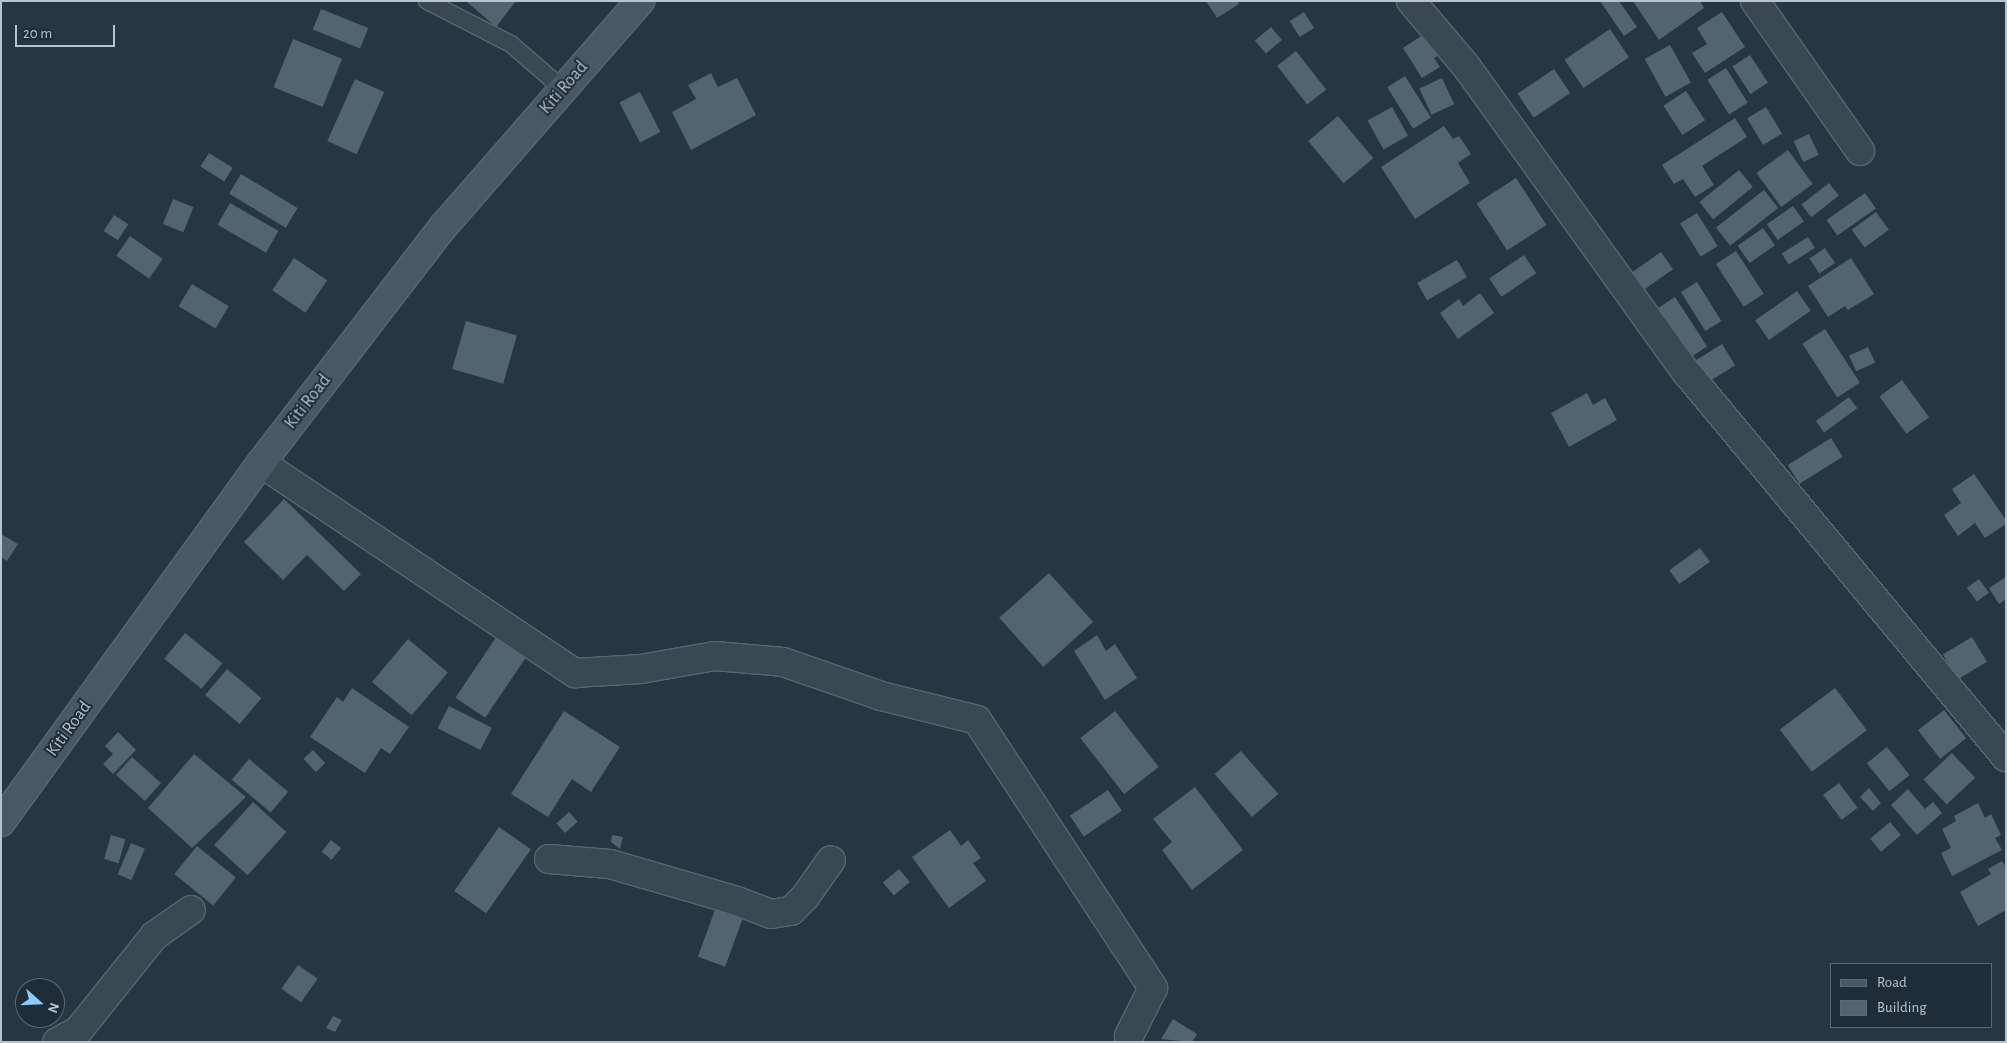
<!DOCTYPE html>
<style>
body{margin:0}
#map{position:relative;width:2007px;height:1043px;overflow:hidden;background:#263743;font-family:"Alegreya Sans",sans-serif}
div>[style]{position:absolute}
.building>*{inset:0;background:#526470;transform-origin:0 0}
.roads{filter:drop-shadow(1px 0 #59666f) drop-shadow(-1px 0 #59666f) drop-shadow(0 1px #59666f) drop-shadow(0 -1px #59666f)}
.lane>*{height:16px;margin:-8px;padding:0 8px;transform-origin:8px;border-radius:8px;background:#3a4852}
.street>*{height:28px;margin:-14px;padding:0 14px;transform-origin:14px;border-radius:14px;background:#3a4852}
.secondary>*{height:28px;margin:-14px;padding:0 14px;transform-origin:14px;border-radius:14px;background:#485865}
span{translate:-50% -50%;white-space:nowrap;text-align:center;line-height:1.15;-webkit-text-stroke:4px #1f2d38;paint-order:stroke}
.street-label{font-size:18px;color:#b8c3cc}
.frame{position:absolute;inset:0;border:2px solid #b8c3cc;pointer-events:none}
.legend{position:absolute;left:1830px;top:963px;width:162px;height:65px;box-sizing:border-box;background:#1f2d38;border:1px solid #5c6973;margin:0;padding:6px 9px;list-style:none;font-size:15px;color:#b8c3cc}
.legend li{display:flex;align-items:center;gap:10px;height:25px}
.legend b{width:25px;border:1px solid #5c6973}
.north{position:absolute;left:15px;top:978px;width:50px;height:50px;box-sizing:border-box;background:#1f2d38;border:1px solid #5c6973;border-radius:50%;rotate:110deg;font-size:14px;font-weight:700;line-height:20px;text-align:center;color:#b8c3cc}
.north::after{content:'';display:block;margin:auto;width:18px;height:22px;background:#8fcbfa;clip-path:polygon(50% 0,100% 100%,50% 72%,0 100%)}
.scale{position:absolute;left:15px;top:25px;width:100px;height:22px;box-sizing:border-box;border:2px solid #b8c3cc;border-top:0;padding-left:6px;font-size:15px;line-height:18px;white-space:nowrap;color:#b8c3cc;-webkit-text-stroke:4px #1f2d38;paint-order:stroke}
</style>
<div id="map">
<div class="building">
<i style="clip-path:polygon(466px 1px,516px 1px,496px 27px)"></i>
<i style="clip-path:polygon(1206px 1px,1237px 1px,1239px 4px,1217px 18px)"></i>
<i style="clip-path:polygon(1600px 1px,1619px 1px,1637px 27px,1624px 36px)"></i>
<i style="clip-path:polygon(1633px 1px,1700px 1px,1704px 8px,1659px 40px)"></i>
<i style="left:321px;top:9px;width:51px;height:22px;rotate:22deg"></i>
<i style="left:1304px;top:12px;width:19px;height:17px;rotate:58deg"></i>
<i style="clip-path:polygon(1722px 12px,1745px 47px,1705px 73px,1692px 53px,1707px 44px,1697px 28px)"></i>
<i style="left:1271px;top:27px;width:17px;height:21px;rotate:50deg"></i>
<i style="left:1610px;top:29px;width:34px;height:55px;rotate:56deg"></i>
<i style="clip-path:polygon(1429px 31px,1443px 53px,1434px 58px,1440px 67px,1422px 78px,1403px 48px)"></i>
<i style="left:293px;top:39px;width:53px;height:52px;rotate:22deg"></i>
<i style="left:1670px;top:45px;width:43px;height:29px;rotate:61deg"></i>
<i style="left:1296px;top:51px;width:49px;height:24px;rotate:52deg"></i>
<i style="left:1750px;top:55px;width:33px;height:21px;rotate:57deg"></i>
<i style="left:1726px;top:68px;width:41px;height:22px;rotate:58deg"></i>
<i style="left:1554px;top:69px;width:29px;height:44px;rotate:56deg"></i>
<i style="clip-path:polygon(711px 73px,718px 87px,737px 78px,756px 115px,691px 150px,672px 112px,696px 99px,688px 85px)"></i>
<i style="left:1405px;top:76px;width:49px;height:21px;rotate:58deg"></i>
<i style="left:1442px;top:78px;width:29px;height:25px;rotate:65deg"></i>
<i style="left:355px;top:79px;width:32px;height:68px;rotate:24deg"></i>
<i style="left:1686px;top:91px;width:35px;height:27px;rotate:57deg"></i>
<i style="left:640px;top:92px;width:45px;height:23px;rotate:63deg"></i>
<i style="left:1392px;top:107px;width:33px;height:28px;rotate:61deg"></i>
<i style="left:1766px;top:107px;width:31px;height:22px;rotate:59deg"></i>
<i style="left:1338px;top:116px;width:55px;height:39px;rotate:50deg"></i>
<i style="clip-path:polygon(1735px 118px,1747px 137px,1702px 166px,1714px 185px,1695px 197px,1683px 179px,1674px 184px,1662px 165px)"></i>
<i style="clip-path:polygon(1444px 126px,1453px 139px,1459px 136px,1471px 154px,1458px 163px,1470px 183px,1415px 219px,1381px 167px)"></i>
<i style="left:1809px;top:134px;width:23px;height:17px;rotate:65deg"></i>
<i style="left:1788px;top:150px;width:42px;height:39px;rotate:54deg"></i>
<i style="left:209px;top:153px;width:28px;height:16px;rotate:32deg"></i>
<i style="left:1739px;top:170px;width:22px;height:51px;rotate:51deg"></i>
<i style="left:241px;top:174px;width:66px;height:23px;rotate:31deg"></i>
<i style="left:1516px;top:178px;width:56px;height:47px;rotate:57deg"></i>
<i style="left:1829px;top:183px;width:16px;height:35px;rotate:52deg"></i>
<i style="left:1764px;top:190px;width:23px;height:61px;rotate:52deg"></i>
<i style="left:1865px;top:193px;width:19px;height:47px;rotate:55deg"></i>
<i style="left:173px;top:199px;width:22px;height:27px;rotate:22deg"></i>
<i style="left:230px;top:203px;width:56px;height:25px;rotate:30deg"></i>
<i style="left:1793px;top:206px;width:19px;height:32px;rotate:55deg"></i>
<i style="left:1876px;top:212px;width:22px;height:30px;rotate:54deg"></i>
<i style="left:1697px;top:213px;width:39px;height:20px;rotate:58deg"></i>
<i style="left:114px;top:215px;width:17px;height:19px;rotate:33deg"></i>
<i style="left:1763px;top:228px;width:21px;height:31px;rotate:55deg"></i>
<i style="left:130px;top:236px;width:40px;height:24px;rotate:35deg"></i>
<i style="left:1808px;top:237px;width:13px;height:31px;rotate:58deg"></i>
<i style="left:1825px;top:248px;width:18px;height:19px;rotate:56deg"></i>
<i style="left:1736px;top:251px;width:51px;height:24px;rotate:57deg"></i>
<i style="left:1661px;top:252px;width:21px;height:37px;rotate:55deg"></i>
<i style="left:1524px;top:255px;width:22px;height:42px;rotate:56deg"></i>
<i style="left:294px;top:258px;width:40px;height:39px;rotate:34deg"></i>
<i style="clip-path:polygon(1851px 258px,1874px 294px,1848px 310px,1845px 306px,1828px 317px,1808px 286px)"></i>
<i style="left:1457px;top:260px;width:20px;height:46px;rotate:60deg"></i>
<i style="left:1697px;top:282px;width:46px;height:19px;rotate:58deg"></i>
<i style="left:192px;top:284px;width:43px;height:26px;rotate:31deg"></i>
<i style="left:1797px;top:291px;width:24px;height:51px;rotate:55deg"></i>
<i style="clip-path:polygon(1480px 293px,1494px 313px,1458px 339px,1440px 313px,1459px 299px,1463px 306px)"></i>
<i style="left:1675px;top:297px;width:59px;height:22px;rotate:57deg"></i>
<i style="left:466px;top:321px;width:53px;height:50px;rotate:16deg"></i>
<i style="left:1825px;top:329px;width:64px;height:27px;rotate:57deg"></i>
<i style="left:1722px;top:344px;width:25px;height:34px;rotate:58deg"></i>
<i style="left:1868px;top:347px;width:17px;height:21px;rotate:65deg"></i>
<i style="left:1902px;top:380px;width:46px;height:28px;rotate:54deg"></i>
<i style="clip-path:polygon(1587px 393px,1593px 405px,1605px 398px,1617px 420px,1569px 447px,1551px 413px)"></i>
<i style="left:1849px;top:397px;width:14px;height:41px;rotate:54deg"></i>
<i style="left:1831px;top:438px;width:22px;height:51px;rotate:58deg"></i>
<i style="clip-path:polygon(1974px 474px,2006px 520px,2006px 524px,1985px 538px,1975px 523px,1958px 536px,1944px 515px,1961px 503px,1952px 489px)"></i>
<i style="clip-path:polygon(284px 499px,361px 574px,344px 591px,307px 555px,283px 580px,244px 542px)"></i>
<i style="clip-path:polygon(1px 534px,18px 544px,7px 561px,1px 557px)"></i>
<i style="left:1700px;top:548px;width:17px;height:38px;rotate:54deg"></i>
<i style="left:1049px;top:573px;width:66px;height:67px;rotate:48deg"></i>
<i style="clip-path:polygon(2006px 577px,2006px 599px,1999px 604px,1989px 588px)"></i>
<i style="left:1979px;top:579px;width:17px;height:15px;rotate:54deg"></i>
<i style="left:185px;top:633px;width:48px;height:33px;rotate:39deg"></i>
<i style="left:499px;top:633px;width:36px;height:78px;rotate:34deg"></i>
<i style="clip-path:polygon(1097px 635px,1106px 651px,1115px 644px,1137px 678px,1105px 700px,1074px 651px)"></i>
<i style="left:1972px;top:637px;width:29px;height:34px;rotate:59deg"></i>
<i style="left:408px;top:639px;width:52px;height:56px;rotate:40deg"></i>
<i style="left:227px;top:669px;width:45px;height:34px;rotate:40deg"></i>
<i style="clip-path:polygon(352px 688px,409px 727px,390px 754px,381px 748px,365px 773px,310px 737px,337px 697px,343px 702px)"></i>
<i style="left:1835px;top:688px;width:53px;height:69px;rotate:53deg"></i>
<i style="left:449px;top:706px;width:48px;height:25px;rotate:27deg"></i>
<i style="left:1944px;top:710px;width:36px;height:33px;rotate:52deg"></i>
<i style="clip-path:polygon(564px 711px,620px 747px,591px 792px,572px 779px,548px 817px,511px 794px)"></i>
<i style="left:1115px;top:711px;width:71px;height:44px;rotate:52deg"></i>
<i style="clip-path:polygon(118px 732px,136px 750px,113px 774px,103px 764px,113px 754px,105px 746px)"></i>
<i style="left:1887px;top:747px;width:36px;height:26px;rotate:51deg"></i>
<i style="left:313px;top:750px;width:18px;height:13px;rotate:47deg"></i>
<i style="left:1241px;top:751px;width:57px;height:35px;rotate:49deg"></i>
<i style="left:1952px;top:753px;width:34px;height:39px;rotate:47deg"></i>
<i style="clip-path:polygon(194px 754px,246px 797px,192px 848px,148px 808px)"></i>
<i style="left:132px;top:757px;width:39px;height:24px;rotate:42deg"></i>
<i style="left:249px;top:759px;width:51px;height:27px;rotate:40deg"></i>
<i style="left:1839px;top:783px;width:31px;height:20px;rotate:53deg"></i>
<i style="clip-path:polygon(1195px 787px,1243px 850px,1192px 890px,1162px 850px,1172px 842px,1153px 819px)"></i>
<i style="clip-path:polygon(1869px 788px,1881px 803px,1873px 811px,1860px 797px)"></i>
<i style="clip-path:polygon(1908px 789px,1925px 809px,1933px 802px,1942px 813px,1917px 835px,1891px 805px)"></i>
<i style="left:1108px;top:790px;width:25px;height:46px;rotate:56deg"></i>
<i style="left:253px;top:802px;width:45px;height:58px;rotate:42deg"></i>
<i style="clip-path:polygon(1978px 803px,1985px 818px,1991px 814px,2001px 835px,1995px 838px,2002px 850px,1952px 876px,1941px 853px,1951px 848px,1942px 829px,1956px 821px,1954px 816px)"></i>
<i style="left:569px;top:812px;width:13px;height:17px;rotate:48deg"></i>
<i style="left:1890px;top:822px;width:17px;height:26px;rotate:50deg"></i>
<i style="left:499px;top:827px;width:39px;height:78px;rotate:35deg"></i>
<i style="clip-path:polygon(950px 830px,961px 846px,968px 840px,981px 858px,973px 863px,986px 881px,949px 908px,912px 857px)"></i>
<i style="left:111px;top:835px;width:15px;height:25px;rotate:16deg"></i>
<i style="clip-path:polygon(612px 835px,623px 837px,620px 849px,611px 842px)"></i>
<i style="left:331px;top:840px;width:13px;height:15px;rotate:39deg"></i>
<i style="left:131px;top:843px;width:15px;height:34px;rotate:23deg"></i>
<i style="left:197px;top:846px;width:50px;height:36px;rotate:39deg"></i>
<i style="clip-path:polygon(2002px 861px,2006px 867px,2006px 910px,1978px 926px,1960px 892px,1991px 874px,1988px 869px)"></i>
<i style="left:899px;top:869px;width:17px;height:21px;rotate:50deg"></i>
<i style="left:716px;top:907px;width:29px;height:53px;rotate:20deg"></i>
<i style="left:298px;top:965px;width:24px;height:29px;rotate:35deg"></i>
<i style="clip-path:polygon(333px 1016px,342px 1020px,335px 1032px,326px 1028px)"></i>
<i style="clip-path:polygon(1173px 1019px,1197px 1034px,1192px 1042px,1161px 1039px)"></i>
</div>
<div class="roads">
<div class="lane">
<i style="left:427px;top:1px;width:94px;rotate:27.1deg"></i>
<i style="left:511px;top:44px;width:69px;rotate:40.9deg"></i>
</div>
<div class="street">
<i style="left:1411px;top:1px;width:85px;rotate:49.8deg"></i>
<i style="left:1466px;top:66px;width:378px;rotate:54.3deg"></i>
<i style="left:1687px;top:373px;width:499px;rotate:50.3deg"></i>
<i style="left:1755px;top:1px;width:183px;rotate:55deg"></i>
<i style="left:261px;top:463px;width:378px;rotate:33.8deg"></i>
<i style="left:575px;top:673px;width:66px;rotate:-3.5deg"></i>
<i style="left:641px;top:669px;width:75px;rotate:-10deg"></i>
<i style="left:715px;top:656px;width:68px;rotate:5deg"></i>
<i style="left:783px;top:662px;width:104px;rotate:19.1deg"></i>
<i style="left:881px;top:696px;width:99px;rotate:14deg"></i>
<i style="left:977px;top:720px;width:321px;rotate:56.7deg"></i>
<i style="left:1153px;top:988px;width:54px;rotate:116.6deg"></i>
<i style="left:549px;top:859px;width:61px;rotate:4.7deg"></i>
<i style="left:610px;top:864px;width:132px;rotate:16.2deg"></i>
<i style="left:737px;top:901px;width:36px;rotate:21deg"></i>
<i style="left:771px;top:914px;width:20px;rotate:-9deg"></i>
<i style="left:791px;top:911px;width:20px;rotate:-45deg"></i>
<i style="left:805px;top:897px;width:45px;rotate:-54.9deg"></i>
<i style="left:57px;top:1042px;width:24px;rotate:-28deg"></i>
<i style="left:78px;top:1031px;width:122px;rotate:-51.3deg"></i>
<i style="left:154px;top:936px;width:45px;rotate:-35.1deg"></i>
</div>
<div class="secondary">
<i style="left:1px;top:822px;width:443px;rotate:-54.1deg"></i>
<i style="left:261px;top:463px;width:298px;rotate:-52.4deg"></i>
<i style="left:443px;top:227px;width:300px;rotate:-48.9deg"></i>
</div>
</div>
<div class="street-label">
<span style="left:564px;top:88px;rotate:-49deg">Kiti Road</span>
<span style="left:308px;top:402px;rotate:-52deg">Kiti Road</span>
<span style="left:69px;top:729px;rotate:-54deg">Kiti Road</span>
</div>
<div class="frame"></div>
<ul class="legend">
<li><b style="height:6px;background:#485865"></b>Road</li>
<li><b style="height:14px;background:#526470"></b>Building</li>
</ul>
<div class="north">N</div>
<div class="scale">20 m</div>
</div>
